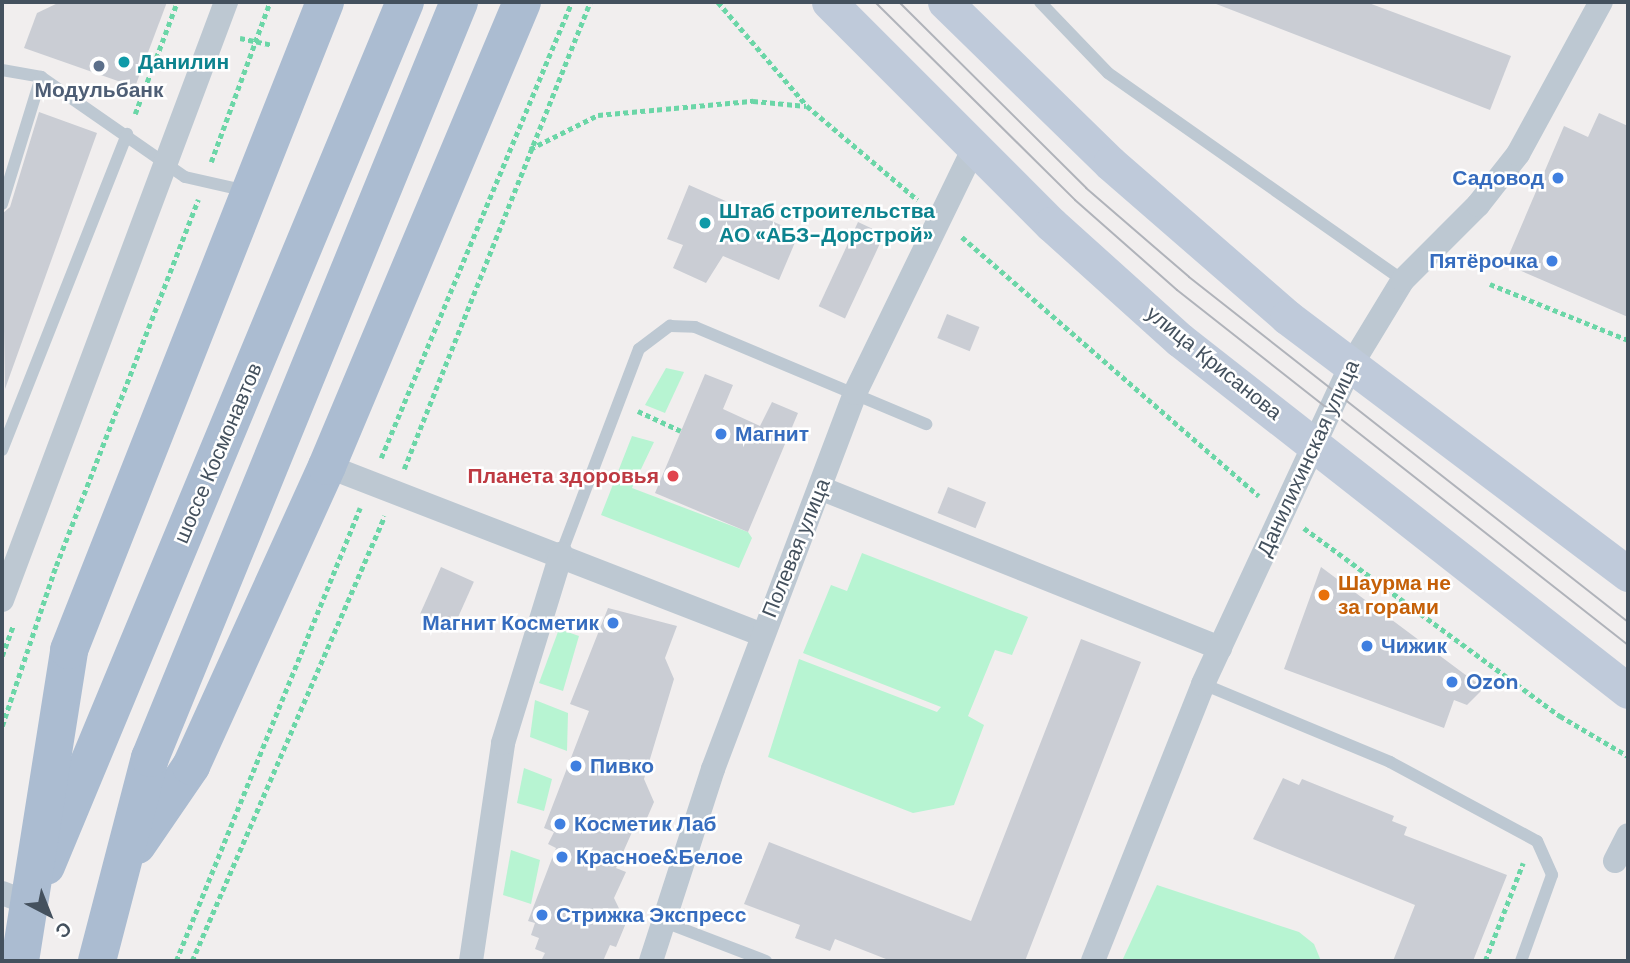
<!DOCTYPE html>
<meta charset="utf-8">
<style>
body{margin:0}
#map{position:relative;width:1630px;height:963px;overflow:hidden;background:#f1eeee;font-family:"DM Sans",sans-serif}
div>[style]{position:absolute}
.green>*{inset:0;background:#b7f4d2}
.building>*{inset:0;background:#cacdd4;transform-origin:0 0}
.path>*{height:4.5px;margin-top:-2.25px;transform-origin:0;background:repeating-linear-gradient(90deg,#6bd6a7 0 5px,transparent 0 8.5px)}
.lane>*{height:12px;margin:-6px;padding:0 6px;transform-origin:6px;border-radius:6px;background:#bdc8d2}
.street>*{height:24px;margin:-12px;padding:0 12px;transform-origin:12px;border-radius:12px;background:#bdc8d2}
.secondary>*{height:35px;margin:-17.5px;padding:0 17.5px;transform-origin:17.5px;border-radius:17.5px;background:#bfcada}
.primary>*{height:38px;margin:-19px;padding:0 19px;transform-origin:19px;border-radius:19px;background:#abbcd1}
.tram>*{height:2px;margin:-1px;padding:0 1px;transform-origin:1px;border-radius:1px;background:#b0b3ba}
.dots>*{width:19px;height:19px;translate:-50% -50%;box-sizing:border-box;border:4px solid #fff;border-radius:50%}
span{translate:-50% -50%;white-space:nowrap;text-align:center;line-height:1.15;-webkit-text-stroke:5px #fff;paint-order:stroke}
.culture-label{font-size:21px;color:#0d838f;font-weight:700}
.left{translate:0 -50%;text-align:left}
.service-label{font-size:21px;color:#4e5e75;font-weight:700}
.shop-label{font-size:21px;color:#366cbe;font-weight:700}
.right{translate:-100% -50%;text-align:right}
.street-label{font-size:21px;color:#44515e}
.health-label{font-size:21px;color:#be3a42;font-weight:700}
.food-label{font-size:21px;color:#c56008;font-weight:700}
.frame{position:absolute;inset:0;border:4px solid #44515e;pointer-events:none}
.north{position:absolute;left:14px;top:879px;width:70px;height:70px;-webkit-text-stroke:5px #fff;paint-order:stroke;rotate:138deg;font-size:19px;font-weight:700;line-height:28px;text-align:center;color:#44515e}
.north::after{content:'';display:block;margin:auto;width:24px;height:32px;background:#44515e;clip-path:polygon(50% 0,100% 100%,50% 72%,0 100%)}
</style>
<div id="map">
<div class="green">
<i style="clip-path:polygon(666px 368px,684px 372px,665px 413px,645px 405px)"></i>
<i style="clip-path:polygon(632px 436px,654px 442px,632px 488px,748px 532px,752px 538px,739px 568px,601px 515px)"></i>
<i style="clip-path:polygon(862px 553px,1028px 617px,1012px 655px,995px 650px,968px 716px,984px 725px,954px 805px,913px 813px,768px 757px,799px 659px,937px 712px,941px 707px,803px 653px,831px 585px,847px 591px)"></i>
<i style="clip-path:polygon(559px 629px,579px 636px,563px 691px,539px 683px)"></i>
<i style="clip-path:polygon(535px 700px,568px 713px,567px 751px,530px 737px)"></i>
<i style="clip-path:polygon(524px 768px,552px 779px,544px 811px,517px 803px)"></i>
<i style="clip-path:polygon(511px 850px,540px 860px,531px 904px,503px 895px)"></i>
<i style="clip-path:polygon(1157px 885px,1299px 932px,1314px 944px,1321px 961px,1122px 961px)"></i>
</div>
<div class="building">
<i style="clip-path:polygon(60px 2px,167px 2px,135px 87px,24px 48px,37px 13px)"></i>
<i style="clip-path:polygon(1211px 2px,1366px 2px,1511px 56px,1490px 110px)"></i>
<i style="clip-path:polygon(39px 112px,97px 133px,5px 389px,2px 214px,10px 207px)"></i>
<i style="clip-path:polygon(1599px 113px,1628px 126px,1628px 317px,1505px 264px,1564px 126px,1588px 137px)"></i>
<i style="clip-path:polygon(689px 185px,799px 233px,779px 280px,723px 256px,706px 283px,673px 268px,683px 245px,667px 239px)"></i>
<i style="left:858px;top:222px;width:29px;height:93px;rotate:25deg"></i>
<i style="left:947px;top:314px;width:35px;height:26px;rotate:22deg"></i>
<i style="clip-path:polygon(705px 374px,733px 385px,723px 409px,760px 426px,772px 402px,798px 413px,748px 532px,655px 493px)"></i>
<i style="left:948px;top:487px;width:41px;height:28px;rotate:22deg"></i>
<i style="left:441px;top:567px;width:36px;height:51px;rotate:24deg"></i>
<i style="clip-path:polygon(1321px 567px,1463px 673px,1484px 688px,1467px 705px,1454px 700px,1444px 728px,1284px 669px)"></i>
<i style="clip-path:polygon(608px 608px,677px 626px,665px 658px,674px 679px,644px 779px,654px 802px,644px 825px,637px 821px,616px 868px,626px 872px,614px 898px,626px 923px,616px 947px,610px 945px,603px 961px,541px 961px,545px 953px,535px 949px,539px 938px,531px 935px,535px 923px,528px 921px,556px 848px,548px 844px,554px 832px,544px 828px,589px 711px,570px 704px)"></i>
<i style="clip-path:polygon(1081px 639px,1141px 662px,1025px 961px,891px 961px,835px 939px,830px 951px,795px 938px,800px 925px,744px 904px,769px 842px,971px 921px)"></i>
<i style="clip-path:polygon(1283px 778px,1299px 785px,1302px 779px,1394px 816px,1392px 821px,1407px 827px,1404px 835px,1507px 875px,1473px 961px,1393px 961px,1415px 905px,1253px 839px)"></i>
</div>
<div class="path">
<i style="left:718px;top:2px;width:137px;rotate:49.4deg"></i>
<i style="left:807px;top:106px;width:145px;rotate:40.3deg"></i>
<i style="left:240px;top:38px;width:33px;rotate:12deg"></i>
<i style="left:135px;top:114px;width:120px;rotate:-69.4deg"></i>
<i style="left:530px;top:149px;width:76px;rotate:-26.6deg"></i>
<i style="left:598px;top:115px;width:156px;rotate:-5.2deg"></i>
<i style="left:753px;top:101px;width:53px;rotate:5.4deg"></i>
<i style="left:211px;top:162px;width:171px;rotate:-69.8deg"></i>
<i style="left:962px;top:237px;width:394px;rotate:41.1deg"></i>
<i style="left:1490px;top:284px;width:149px;rotate:22.1deg"></i>
<i style="left:638px;top:411px;width:47px;rotate:24.9deg"></i>
<i style="left:381px;top:458px;width:494px;rotate:-67.3deg"></i>
<i style="left:404px;top:469px;width:503px;rotate:-68.28deg"></i>
<i style="left:1304px;top:528px;width:318px;rotate:36.3deg"></i>
<i style="left:1560px;top:716px;width:79px;rotate:30.5deg"></i>
<i style="left:2px;top:656px;width:33px;rotate:-70deg"></i>
<i style="left:2px;top:726px;width:169px;rotate:-71.4deg"></i>
<i style="left:56px;top:566px;width:393px;rotate:-68.8deg"></i>
<i style="left:176px;top:961px;width:489px;rotate:-67.9deg"></i>
<i style="left:192px;top:961px;width:485px;rotate:-66.6deg"></i>
<i style="left:1485px;top:961px;width:105px;rotate:-68.8deg"></i>
</div>
<div class="lane">
<i style="left:1040px;top:2px;width:98px;rotate:46.2deg"></i>
<i style="left:1108px;top:73px;width:360px;rotate:35.1deg"></i>
<i style="left:2px;top:70px;width:40px;rotate:10deg"></i>
<i style="left:41px;top:77px;width:175px;rotate:34.8deg"></i>
<i style="left:185px;top:177px;width:64px;rotate:12.7deg"></i>
<i style="left:2px;top:204px;width:133px;rotate:-72.9deg"></i>
<i style="left:2px;top:450px;width:340px;rotate:-68.4deg"></i>
<i style="left:561px;top:554px;width:219px;rotate:-69.2deg"></i>
<i style="left:639px;top:349px;width:39px;rotate:-37deg"></i>
<i style="left:670px;top:326px;width:25px;rotate:2deg"></i>
<i style="left:695px;top:327px;width:251px;rotate:22.8deg"></i>
<i style="left:1203px;top:684px;width:203px;rotate:22.6deg"></i>
<i style="left:1390px;top:762px;width:167px;rotate:28.3deg"></i>
<i style="left:1537px;top:841px;width:37px;rotate:66deg"></i>
<i style="left:1552px;top:875px;width:91px;rotate:109.8deg"></i>
<i style="left:667px;top:923px;width:106px;rotate:21deg"></i>
</div>
<div class="street">
<i style="left:327px;top:466px;width:467px;rotate:21.2deg"></i>
<i style="left:820px;top:488px;width:431px;rotate:21.8deg"></i>
<i style="left:2px;top:600px;width:639px;rotate:-69.46deg"></i>
<i style="left:1615px;top:861px;width:29px;rotate:-63deg"></i>
<i style="left:2px;top:893px;width:30px;rotate:21deg"></i>
<i style="left:471px;top:961px;width:220px;rotate:-81.6deg"></i>
<i style="left:503px;top:743px;width:198px;rotate:-72.9deg"></i>
<i style="left:651px;top:961px;width:202px;rotate:-72.1deg"></i>
<i style="left:713px;top:769px;width:402px;rotate:-69.3deg"></i>
<i style="left:855px;top:393px;width:272px;rotate:-64.1deg"></i>
<i style="left:1093px;top:961px;width:298px;rotate:-68.3deg"></i>
<i style="left:1203px;top:684px;width:349px;rotate:-65.1deg"></i>
<i style="left:1350px;top:367px;width:102px;rotate:-58.7deg"></i>
<i style="left:1403px;top:280px;width:106px;rotate:-45deg"></i>
<i style="left:1478px;top:205px;width:65px;rotate:-51.9deg"></i>
<i style="left:1518px;top:154px;width:173px;rotate:-61.4deg"></i>
</div>
<div class="secondary">
<i style="left:829px;top:2px;width:314px;rotate:45deg"></i>
<i style="left:1051px;top:224px;width:173px;rotate:42deg"></i>
<i style="left:1180px;top:340px;width:569px;rotate:38.08deg"></i>
<i style="left:945px;top:2px;width:231px;rotate:44.3deg"></i>
<i style="left:1110px;top:163px;width:235px;rotate:41deg"></i>
<i style="left:1287px;top:317px;width:427px;rotate:37deg"></i>
</div>
<div class="primary">
<i style="left:137px;top:845px;width:96px;rotate:-55.6deg"></i>
<i style="left:191px;top:766px;width:329px;rotate:-65.6deg"></i>
<i style="left:327px;top:466px;width:503px;rotate:-67.2deg"></i>
<i style="left:46px;top:866px;width:936px;rotate:-67.44deg"></i>
<i style="left:20px;top:961px;width:315px;rotate:-81deg"></i>
<i style="left:69px;top:650px;width:697px;rotate:-68.44deg"></i>
<i style="left:97px;top:961px;width:210px;rotate:-75.4deg"></i>
<i style="left:150px;top:758px;width:817px;rotate:-67.77deg"></i>
</div>
<div class="tram">
<i style="left:875px;top:2px;width:281px;rotate:44.7deg"></i>
<i style="left:1075px;top:200px;width:136px;rotate:41.4deg"></i>
<i style="left:1177px;top:290px;width:574px;rotate:38.21deg"></i>
<i style="left:899px;top:2px;width:264px;rotate:44.8deg"></i>
<i style="left:1086px;top:188px;width:136px;rotate:40.8deg"></i>
<i style="left:1189px;top:277px;width:558px;rotate:38.16deg"></i>
</div>
<div class="dots">
<i style="left:124px;top:62px;background:#0f9aa8"></i>
<i style="left:99px;top:66px;background:#5c6f8a"></i>
<i style="left:1558px;top:178px;background:#3f7fe0"></i>
<i style="left:705px;top:223px;background:#0f9aa8"></i>
<i style="left:1552px;top:261px;background:#3f7fe0"></i>
<i style="left:721px;top:434px;background:#3f7fe0"></i>
<i style="left:673px;top:476px;background:#e0444e"></i>
<i style="left:1324px;top:595px;background:#e8710a"></i>
<i style="left:613px;top:623px;background:#3f7fe0"></i>
<i style="left:1367px;top:646px;background:#3f7fe0"></i>
<i style="left:1452px;top:682px;background:#3f7fe0"></i>
<i style="left:576px;top:766px;background:#3f7fe0"></i>
<i style="left:560px;top:824px;background:#3f7fe0"></i>
<i style="left:562px;top:857px;background:#3f7fe0"></i>
<i style="left:542px;top:915px;background:#3f7fe0"></i>
</div>
<div class="culture-label">
<span class="left" style="left:138px;top:62px">Данилин</span>
<span class="left" style="left:719px;top:223px">Штаб строительства<br>АО «АБЗ-Дорстрой»</span>
</div>
<div class="service-label">
<span style="left:99px;top:90px">Модульбанк</span>
</div>
<div class="shop-label">
<span class="right" style="left:1544px;top:178px">Садовод</span>
<span class="right" style="left:1538px;top:261px">Пятёрочка</span>
<span class="left" style="left:735px;top:434px">Магнит</span>
<span class="right" style="left:599px;top:623px">Магнит Косметик</span>
<span class="left" style="left:1381px;top:646px">Чижик</span>
<span class="left" style="left:1466px;top:682px">Ozon</span>
<span class="left" style="left:590px;top:766px">Пивко</span>
<span class="left" style="left:574px;top:824px">Косметик Лаб</span>
<span class="left" style="left:576px;top:857px">Красное&amp;Белое</span>
<span class="left" style="left:556px;top:915px">Стрижка Экспресс</span>
</div>
<div class="street-label">
<span style="left:1214px;top:363px;rotate:39deg">улица Крисанова</span>
<span style="left:218px;top:453px;rotate:-67deg">шоссе Космонавтов</span>
<span style="left:1308px;top:458px;rotate:-65deg">Данилихинская улица</span>
<span style="left:796px;top:548px;rotate:-68deg">Полевая улица</span>
</div>
<div class="health-label">
<span class="right" style="left:659px;top:476px">Планета здоровья</span>
</div>
<div class="food-label">
<span class="left" style="left:1338px;top:595px">Шаурма не<br>за горами</span>
</div>
<div class="frame"></div>
<div class="north">С</div>
</div>
